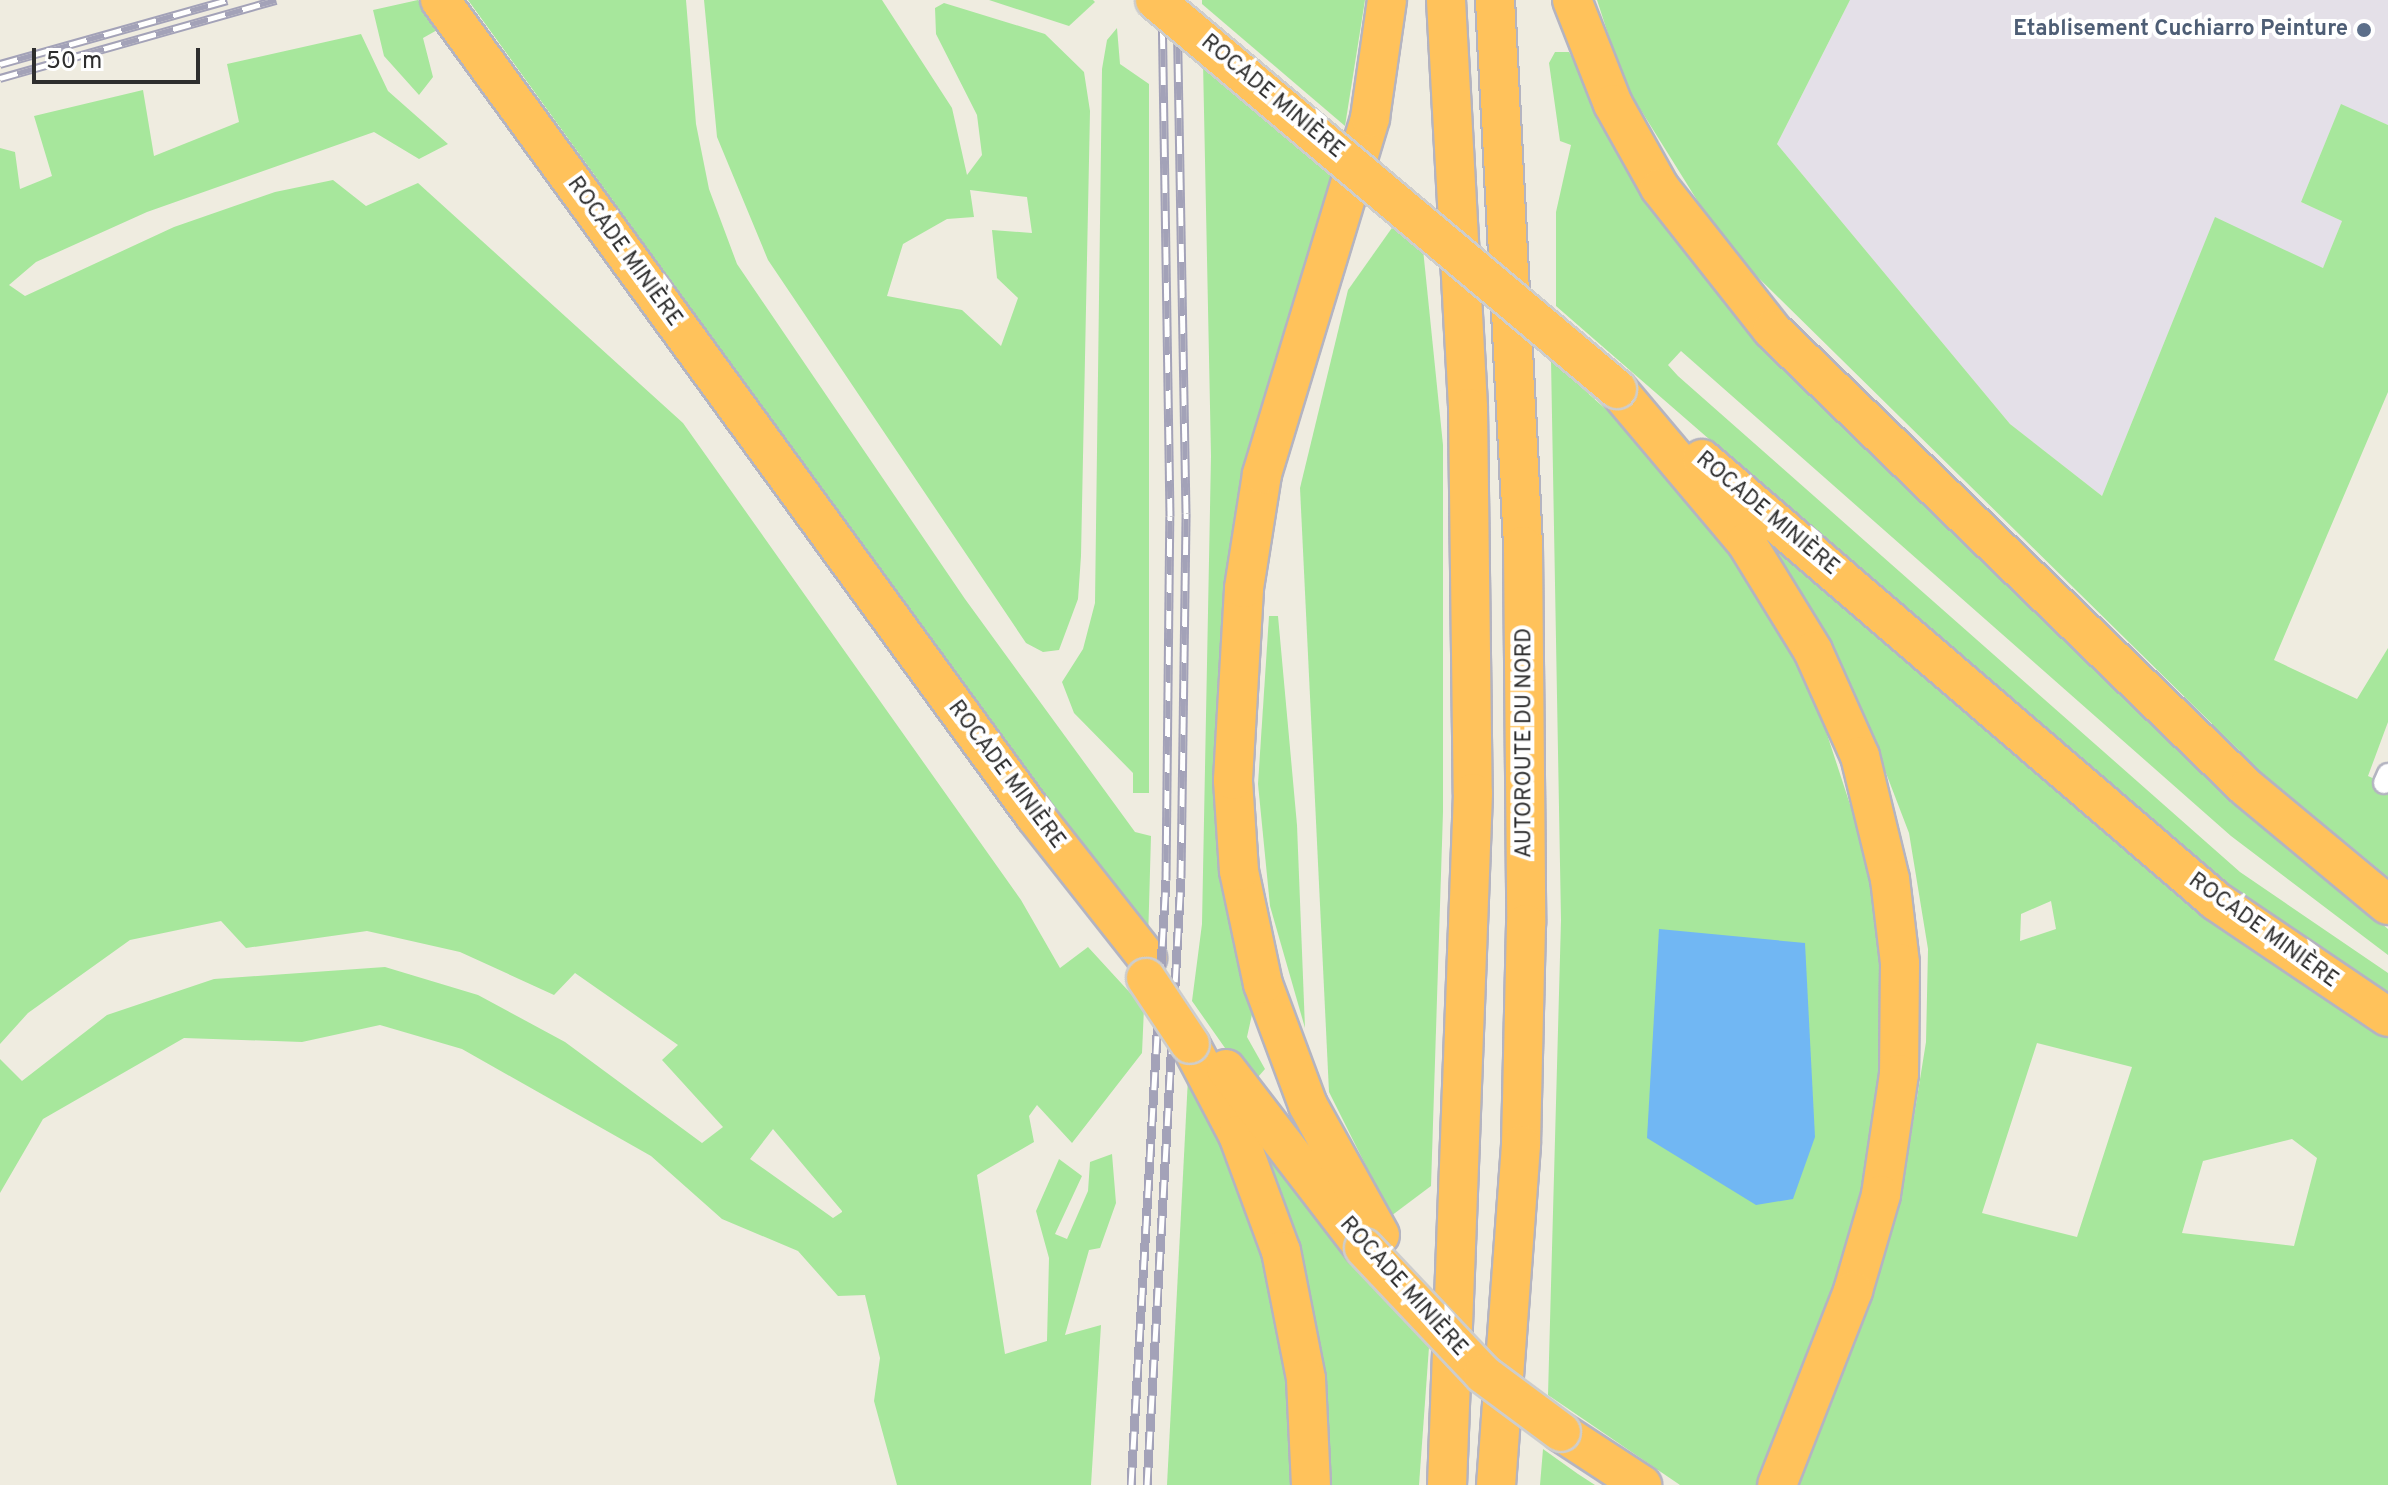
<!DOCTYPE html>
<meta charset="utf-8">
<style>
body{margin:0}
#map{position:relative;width:2388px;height:1485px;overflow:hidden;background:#efece0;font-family:Overpass,sans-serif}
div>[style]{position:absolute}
.industrial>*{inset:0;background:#e4e0e8}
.green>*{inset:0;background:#a7e79c}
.water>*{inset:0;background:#71b7f3}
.roads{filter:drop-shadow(2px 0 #b4b4c1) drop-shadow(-2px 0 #b4b4c1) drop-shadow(0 2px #b4b4c1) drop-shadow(0 -2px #b4b4c1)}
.minor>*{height:20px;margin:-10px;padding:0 10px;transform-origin:10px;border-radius:10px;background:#fff}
.motorway>*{height:38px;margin:-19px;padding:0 19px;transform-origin:19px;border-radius:19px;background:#ffc25b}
.rail>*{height:9px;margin-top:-4.5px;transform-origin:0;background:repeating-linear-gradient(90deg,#fff 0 18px,#a3a2b8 0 36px);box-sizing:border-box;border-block:2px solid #a3a2b8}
.bridges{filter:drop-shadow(2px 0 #cdcdcd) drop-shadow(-2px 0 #cdcdcd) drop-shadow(0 2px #cdcdcd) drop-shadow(0 -2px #cdcdcd)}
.motorway-bridge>*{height:38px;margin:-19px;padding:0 19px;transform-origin:19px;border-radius:19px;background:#ffc25b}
.dots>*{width:22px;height:22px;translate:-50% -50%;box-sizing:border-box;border:4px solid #fff;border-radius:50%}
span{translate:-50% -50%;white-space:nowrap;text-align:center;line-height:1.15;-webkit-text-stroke:8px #fff;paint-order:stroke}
.service-label{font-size:22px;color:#4e5e75;font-weight:700}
.right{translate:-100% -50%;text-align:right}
.street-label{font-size:22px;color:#2e2e2e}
.scale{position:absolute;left:32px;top:48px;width:168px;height:36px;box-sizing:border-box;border:4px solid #2e2e2e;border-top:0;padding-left:10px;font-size:24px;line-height:28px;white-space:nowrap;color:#2e2e2e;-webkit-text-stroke:6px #fff;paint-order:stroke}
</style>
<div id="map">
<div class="industrial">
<i style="clip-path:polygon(1850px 0,2388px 0,2388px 125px,2341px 105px,2301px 202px,2342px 221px,2323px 269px,2215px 218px,2102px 496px,2010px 424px,1777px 144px)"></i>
</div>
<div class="green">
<i style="clip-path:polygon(418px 0,439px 29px,423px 38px,433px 77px,419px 95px,384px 56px,373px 10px)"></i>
<i style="clip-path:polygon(468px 0,686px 0,696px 124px,709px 189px,737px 264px,965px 599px,1135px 832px,1151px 836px,1148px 941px)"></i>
<i style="clip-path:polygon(evenodd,704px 0,882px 0,952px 108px,967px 175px,982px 155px,977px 115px,936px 34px,935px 8px,944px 3px,1045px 34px,1084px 72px,1090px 111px,1081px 556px,1078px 599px,1059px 650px,1043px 652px,1026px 643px,768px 260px,717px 137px,704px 0,970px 190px,1027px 197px,1032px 233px,992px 230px,997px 278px,1018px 298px,1001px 346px,962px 310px,887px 296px,903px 244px,947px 219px,974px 217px,970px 190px)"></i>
<i style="clip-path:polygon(989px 0,1093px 0,1095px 2px,1069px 26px)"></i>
<i style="clip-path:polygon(1202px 0,1365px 0,1345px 126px,1202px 4px)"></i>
<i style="clip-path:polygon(1597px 0,1850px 0,1777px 144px,2010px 424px,2102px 496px,2215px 217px,2323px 268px,2342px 221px,2301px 202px,2341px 104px,2388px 125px,2388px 392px,2274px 660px,2357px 699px,2388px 648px,2388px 722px,2368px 776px,2388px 785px,2388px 877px,2263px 774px,1725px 245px,1624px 83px)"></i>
<i style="clip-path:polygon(1117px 28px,1120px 64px,1149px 84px,1149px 793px,1133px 793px,1133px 773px,1074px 713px,1062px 682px,1083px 649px,1095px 603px,1102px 69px,1107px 40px)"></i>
<i style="clip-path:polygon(evenodd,361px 34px,388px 91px,448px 144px,419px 159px,374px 132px,147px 212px,36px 262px,9px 285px,25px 296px,174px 227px,275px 192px,333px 180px,366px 206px,418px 183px,683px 423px,1021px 900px,1060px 968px,1088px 947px,1144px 1008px,1142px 1053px,1072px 1143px,1037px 1105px,1029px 1116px,1034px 1142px,977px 1175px,1005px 1354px,1047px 1341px,1049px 1258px,1036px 1211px,1059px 1159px,1082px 1176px,1055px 1234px,1067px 1239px,1088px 1191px,1090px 1162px,1112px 1154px,1116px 1203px,1100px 1248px,1089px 1250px,1065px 1335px,1101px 1325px,1091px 1485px,897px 1485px,874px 1401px,880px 1358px,865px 1295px,838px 1296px,798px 1251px,722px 1219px,651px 1156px,462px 1049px,380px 1025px,302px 1042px,184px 1038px,43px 1119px,0 1193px,0 1059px,22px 1081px,107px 1015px,214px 979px,385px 967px,478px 995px,565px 1042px,702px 1143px,723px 1127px,662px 1060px,678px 1045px,575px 973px,554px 995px,460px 952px,367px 931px,246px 948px,221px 921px,130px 940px,28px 1013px,0 1044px,0 148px,15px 152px,20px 189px,52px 176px,34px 116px,143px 90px,154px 156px,239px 122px,227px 64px,361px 34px,773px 1129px,842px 1211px,842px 1212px,833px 1218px,750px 1159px,773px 1129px)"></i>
<i style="clip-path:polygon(1555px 52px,1569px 52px,1653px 208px,1764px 345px,2212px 779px,2388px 929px,2388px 955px,2231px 836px,1681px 351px,1668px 365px,1678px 376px,2240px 872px,2388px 973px,2388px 993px,2202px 868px,1556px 306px,1556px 212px,1571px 145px,1560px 141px,1549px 63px)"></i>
<i style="clip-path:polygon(1203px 62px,1337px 176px,1257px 421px,1221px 625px,1217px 859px,1253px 1010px,1247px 1037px,1265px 1069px,1251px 1085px,1192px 1001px,1202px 924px,1211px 456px)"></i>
<i style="clip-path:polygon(1394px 225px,1423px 249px,1443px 445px,1443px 812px,1431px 1186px,1391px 1216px,1329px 1092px,1300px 488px,1348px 290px)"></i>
<i style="clip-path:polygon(1551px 360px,1678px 474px,1730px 536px,1806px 670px,1877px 887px,1886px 981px,1884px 1076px,1867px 1193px,1834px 1304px,1760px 1485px,1680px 1485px,1548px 1395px,1561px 920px)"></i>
<i style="clip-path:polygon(evenodd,1759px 532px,2388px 1030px,2388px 1485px,1797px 1485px,1872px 1297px,1902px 1191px,1926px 1042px,1928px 949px,1909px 833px,1858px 700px,1759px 532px,2051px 901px,2056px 929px,2020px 941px,2021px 914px,2051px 901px,1759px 532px,2037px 1043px,2132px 1067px,2077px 1237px,1982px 1213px,2037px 1043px,1759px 532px,2292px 1139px,2317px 1158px,2294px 1246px,2182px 1233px,2203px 1161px,2292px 1139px)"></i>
<i style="clip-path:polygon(1269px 616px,1278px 616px,1297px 825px,1305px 1028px,1270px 906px,1258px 784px)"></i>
<i style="clip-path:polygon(1188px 1078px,1221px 1138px,1276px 1287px,1300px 1485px,1167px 1485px)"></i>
<i style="clip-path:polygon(1256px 1135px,1429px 1347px,1419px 1485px,1321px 1485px)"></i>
<i style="clip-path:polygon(1543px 1449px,1578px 1474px,1595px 1485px,1540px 1485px)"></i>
</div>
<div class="water">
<i style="clip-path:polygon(1659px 929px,1805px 943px,1815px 1137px,1793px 1199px,1756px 1205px,1647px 1138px)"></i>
</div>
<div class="roads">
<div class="minor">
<i style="left:2384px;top:783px;width:10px;rotate:-66deg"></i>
</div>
<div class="motorway">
<i style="left:440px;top:0;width:1010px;rotate:53.9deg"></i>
<i style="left:1035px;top:816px;width:181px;rotate:51.7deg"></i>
<i style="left:1446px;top:0;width:409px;rotate:86.9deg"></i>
<i style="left:1468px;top:408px;width:385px;rotate:89.3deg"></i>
<i style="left:1473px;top:793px;width:692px;rotate:92.15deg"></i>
<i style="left:1495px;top:0;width:547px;rotate:87.06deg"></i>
<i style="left:1523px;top:546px;width:378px;rotate:89.5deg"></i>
<i style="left:1526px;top:924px;width:221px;rotate:91.3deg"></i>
<i style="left:1521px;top:1145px;width:341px;rotate:94.2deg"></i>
<i style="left:1572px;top:0;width:112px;rotate:68.5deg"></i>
<i style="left:1613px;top:104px;width:96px;rotate:60.8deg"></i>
<i style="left:1660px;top:188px;width:181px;rotate:51.7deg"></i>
<i style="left:1772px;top:330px;width:660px;rotate:43.96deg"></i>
<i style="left:2247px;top:788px;width:183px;rotate:39.7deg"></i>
<i style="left:1617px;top:389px;width:200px;rotate:49.9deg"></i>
<i style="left:1746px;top:542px;width:128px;rotate:58.4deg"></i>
<i style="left:1813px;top:651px;width:115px;rotate:65.9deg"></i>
<i style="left:1860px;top:756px;width:127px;rotate:76.3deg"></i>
<i style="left:1890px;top:879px;width:85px;rotate:83.2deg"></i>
<i style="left:1900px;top:963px;width:111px;rotate:90.5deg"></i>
<i style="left:1899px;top:1074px;width:122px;rotate:98.5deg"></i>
<i style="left:1881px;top:1195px;width:100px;rotate:106.3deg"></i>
<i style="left:1853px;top:1291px;width:208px;rotate:111.4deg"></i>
<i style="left:1702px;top:459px;width:678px;rotate:40.69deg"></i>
<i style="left:2216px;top:901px;width:207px;rotate:34deg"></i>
<i style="left:1190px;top:1044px;width:103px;rotate:62.2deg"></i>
<i style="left:1238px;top:1135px;width:124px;rotate:69.7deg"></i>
<i style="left:1281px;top:1251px;width:130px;rotate:78.9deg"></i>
<i style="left:1306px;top:1379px;width:106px;rotate:87.3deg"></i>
<i style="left:1226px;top:1069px;width:226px;rotate:52.4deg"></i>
<i style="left:1380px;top:1235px;width:149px;rotate:-119deg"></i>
<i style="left:1308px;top:1105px;width:129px;rotate:-110.4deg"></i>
<i style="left:1263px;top:984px;width:116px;rotate:-102deg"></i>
<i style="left:1239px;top:871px;width:91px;rotate:-93.8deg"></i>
<i style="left:1233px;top:780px;width:192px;rotate:-86.7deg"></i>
<i style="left:1244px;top:588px;width:115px;rotate:-81deg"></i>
<i style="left:1262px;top:474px;width:372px;rotate:-73.1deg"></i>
<i style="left:1370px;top:118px;width:119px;rotate:-81.8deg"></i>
<i style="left:1561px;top:1432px;width:97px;rotate:33.2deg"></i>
</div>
</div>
<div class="rail">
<i style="left:0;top:64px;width:236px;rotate:-15.7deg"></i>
<i style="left:0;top:78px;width:287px;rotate:-15.8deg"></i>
<i style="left:1131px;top:1485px;width:606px;rotate:-86.69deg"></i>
<i style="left:1166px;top:880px;width:364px;rotate:-89.4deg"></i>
<i style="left:1170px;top:516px;width:516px;rotate:-90.89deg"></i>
<i style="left:1147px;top:1485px;width:608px;rotate:-86.79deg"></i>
<i style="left:1181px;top:878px;width:365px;rotate:-89.2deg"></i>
<i style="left:1186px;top:513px;width:513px;rotate:-91.01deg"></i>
</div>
<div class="bridges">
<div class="motorway-bridge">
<i style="left:1155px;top:0;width:604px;rotate:40.1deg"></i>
<i style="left:1146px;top:978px;width:79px;rotate:56.3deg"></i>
<i style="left:1364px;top:1248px;width:173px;rotate:46.6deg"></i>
<i style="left:1483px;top:1374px;width:97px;rotate:36.6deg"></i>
</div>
</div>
<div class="dots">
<i style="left:2364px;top:30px;background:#5c6f8a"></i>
</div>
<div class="service-label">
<span class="right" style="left:2348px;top:30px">Etablisement Cuchiarro Peinture</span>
</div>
<div class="street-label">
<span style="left:1272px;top:97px;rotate:40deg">ROCADE MINIÈRE</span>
<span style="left:624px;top:252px;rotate:54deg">ROCADE MINIÈRE</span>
<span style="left:1767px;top:514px;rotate:40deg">ROCADE MINIÈRE</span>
<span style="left:1525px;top:743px;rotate:-90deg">AUTOROUTE DU NORD</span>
<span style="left:1006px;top:775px;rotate:53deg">ROCADE MINIÈRE</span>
<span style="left:2263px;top:931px;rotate:36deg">ROCADE MINIÈRE</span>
<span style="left:1403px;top:1287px;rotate:48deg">ROCADE MINIÈRE</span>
</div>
<div class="scale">50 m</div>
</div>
